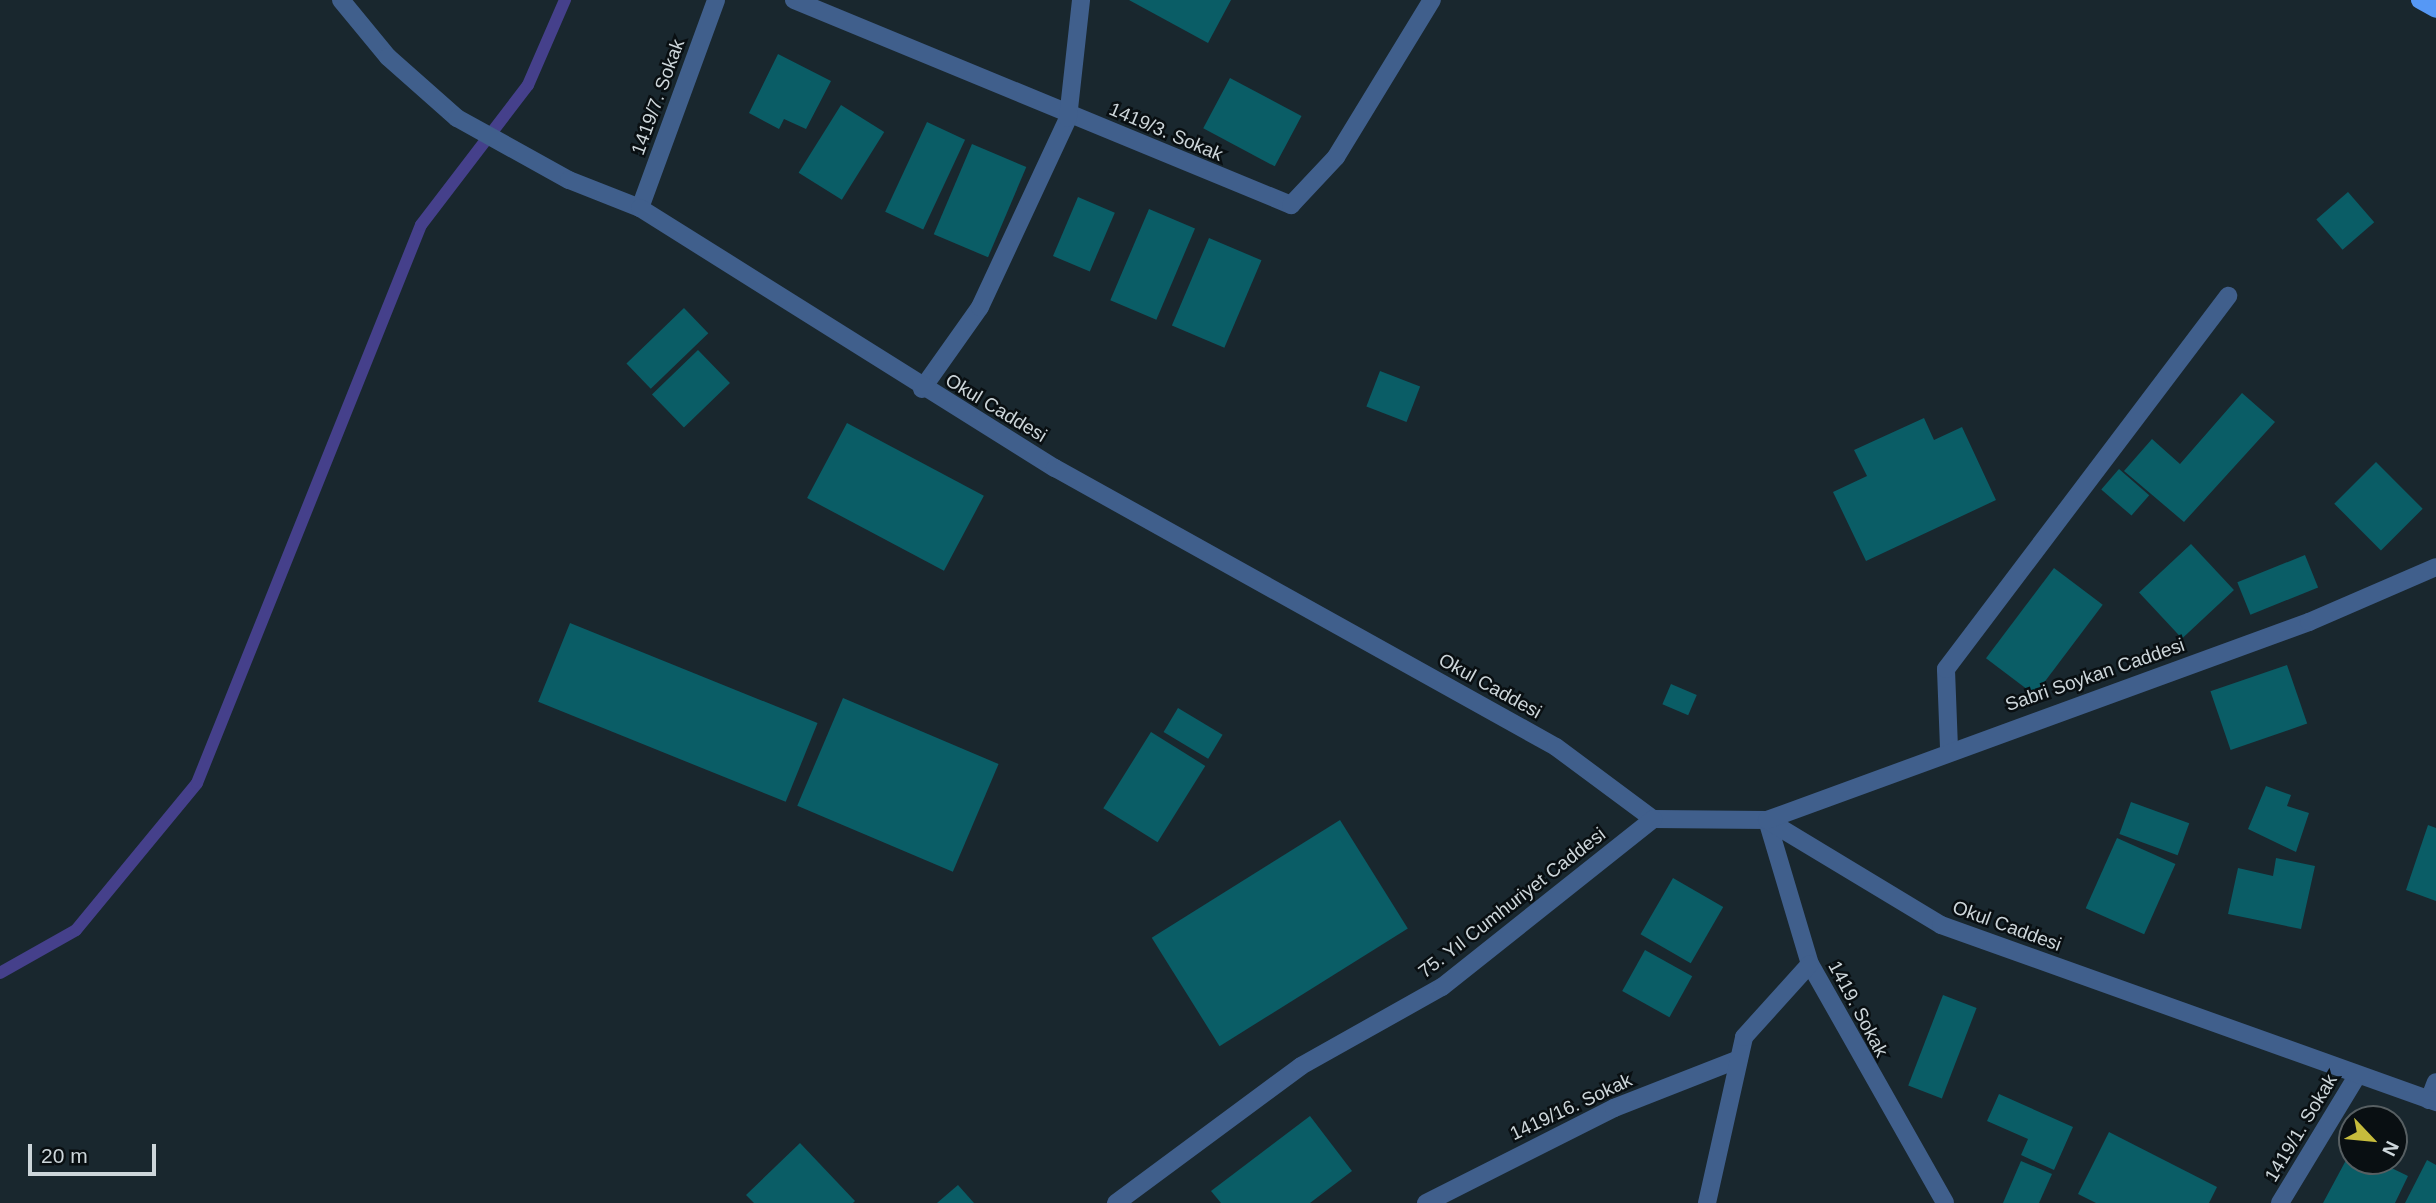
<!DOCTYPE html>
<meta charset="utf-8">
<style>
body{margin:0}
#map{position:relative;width:2436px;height:1203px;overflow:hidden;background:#19272e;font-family:Helvetica,sans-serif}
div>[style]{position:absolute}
.stream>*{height:12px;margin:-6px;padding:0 6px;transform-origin:6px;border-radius:6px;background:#45408b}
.building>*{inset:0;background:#0a5d66;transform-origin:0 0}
.minor>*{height:18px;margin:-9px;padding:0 9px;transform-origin:9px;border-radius:9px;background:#405f8c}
.tertiary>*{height:18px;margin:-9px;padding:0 9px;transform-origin:9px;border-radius:9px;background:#405f8c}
.primary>*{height:18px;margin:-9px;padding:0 9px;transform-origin:9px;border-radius:9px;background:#5698f5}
span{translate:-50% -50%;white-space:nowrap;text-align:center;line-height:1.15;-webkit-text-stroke:5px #090f12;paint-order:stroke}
.street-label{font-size:19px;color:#cdd6da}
.north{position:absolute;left:2338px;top:1105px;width:70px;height:70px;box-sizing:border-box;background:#090f12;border:2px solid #575f62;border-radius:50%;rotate:116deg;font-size:19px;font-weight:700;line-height:28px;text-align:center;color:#cdd6da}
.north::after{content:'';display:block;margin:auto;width:24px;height:32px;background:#c6bc3c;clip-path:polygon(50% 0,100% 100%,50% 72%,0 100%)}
.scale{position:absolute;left:28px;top:1144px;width:128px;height:32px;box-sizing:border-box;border:4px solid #cdd6da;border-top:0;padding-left:9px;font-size:21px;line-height:24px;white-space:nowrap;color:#cdd6da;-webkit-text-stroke:5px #090f12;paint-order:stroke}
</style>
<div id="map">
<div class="stream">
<i style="left:0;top:973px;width:87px;rotate:-29.5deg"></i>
<i style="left:76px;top:930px;width:190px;rotate:-50.5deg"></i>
<i style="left:197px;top:783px;width:601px;rotate:-68.13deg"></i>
<i style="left:421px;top:225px;width:176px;rotate:-52.6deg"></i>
<i style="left:528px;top:85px;width:93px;rotate:-66.5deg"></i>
</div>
<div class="building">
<i style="clip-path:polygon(1129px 0,1231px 0,1208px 43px)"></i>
<i style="clip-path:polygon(778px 54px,831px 81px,806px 129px,784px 119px,779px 129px,749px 113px)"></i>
<i style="left:1230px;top:78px;width:81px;height:57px;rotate:28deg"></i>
<i style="left:841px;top:105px;width:51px;height:80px;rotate:32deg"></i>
<i style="left:927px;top:122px;width:42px;height:99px;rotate:25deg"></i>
<i style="left:972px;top:144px;width:59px;height:98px;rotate:23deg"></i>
<i style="left:2348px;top:192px;width:40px;height:42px;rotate:49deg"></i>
<i style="left:1078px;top:197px;width:40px;height:64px;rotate:23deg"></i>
<i style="left:1149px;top:209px;width:50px;height:99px;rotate:23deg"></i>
<i style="left:1209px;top:238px;width:57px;height:95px;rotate:23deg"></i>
<i style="left:684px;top:308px;width:35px;height:80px;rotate:46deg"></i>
<i style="left:698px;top:350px;width:46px;height:64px;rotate:46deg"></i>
<i style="left:1380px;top:371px;width:43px;height:38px;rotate:21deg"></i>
<i style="clip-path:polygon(2242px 393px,2275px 422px,2184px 522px,2124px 471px,2152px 439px,2180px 464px)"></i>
<i style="clip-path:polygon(1924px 418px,1934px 440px,1962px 427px,1996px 500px,1866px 561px,1833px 492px,1867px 476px,1854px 450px)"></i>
<i style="left:847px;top:423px;width:155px;height:85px;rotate:28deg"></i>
<i style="left:2376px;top:462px;width:66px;height:59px;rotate:45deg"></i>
<i style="left:2119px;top:469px;width:40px;height:27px;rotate:41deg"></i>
<i style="left:2191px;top:544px;width:63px;height:71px;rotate:47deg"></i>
<i style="left:2305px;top:555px;width:35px;height:73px;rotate:68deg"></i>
<i style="left:2054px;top:568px;width:61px;height:113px;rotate:37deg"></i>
<i style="left:570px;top:623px;width:267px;height:85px;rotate:22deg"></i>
<i style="left:2287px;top:665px;width:62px;height:81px;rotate:71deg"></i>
<i style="left:1671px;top:684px;width:28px;height:22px;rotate:23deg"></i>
<i style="left:843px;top:698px;width:169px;height:117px;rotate:23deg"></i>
<i style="left:1178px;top:708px;width:52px;height:28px;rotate:31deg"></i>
<i style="left:1151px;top:732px;width:64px;height:90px;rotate:32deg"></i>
<i style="clip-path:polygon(2266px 786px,2291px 795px,2287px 806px,2309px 813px,2296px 852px,2248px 829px)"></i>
<i style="left:2131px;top:802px;width:62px;height:34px;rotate:20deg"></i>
<i style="left:1340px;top:820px;width:128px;height:222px;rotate:58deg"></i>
<i style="clip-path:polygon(2428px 825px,2436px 828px,2436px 901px,2406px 890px)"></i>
<i style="left:2117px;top:838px;width:64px;height:77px;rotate:24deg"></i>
<i style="clip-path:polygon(2276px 858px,2315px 866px,2301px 929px,2228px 914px,2238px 868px,2273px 876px)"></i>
<i style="left:1673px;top:878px;width:58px;height:65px;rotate:30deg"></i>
<i style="left:1645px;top:950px;width:54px;height:47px;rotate:29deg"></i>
<i style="left:1943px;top:995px;width:36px;height:97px;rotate:21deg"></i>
<i style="clip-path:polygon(1999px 1094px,2073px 1127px,2054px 1170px,2021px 1155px,2028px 1139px,1987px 1121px)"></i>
<i style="clip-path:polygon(1310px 1116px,1352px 1171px,1310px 1203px,1221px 1203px,1211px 1191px)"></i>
<i style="clip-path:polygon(2109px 1132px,2217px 1187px,2209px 1203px,2096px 1203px,2078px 1194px)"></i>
<i style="clip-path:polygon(800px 1143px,855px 1201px,853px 1203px,754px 1203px,746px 1195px)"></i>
<i style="clip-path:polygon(2352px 1149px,2352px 1161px,2377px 1161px,2408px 1176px,2395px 1203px,2323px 1203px)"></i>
<i style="clip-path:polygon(2427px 1160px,2436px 1165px,2436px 1203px,2405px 1203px)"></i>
<i style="clip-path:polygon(2021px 1161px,2052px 1174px,2039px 1203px,2003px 1203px)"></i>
<i style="clip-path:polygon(958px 1185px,974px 1203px,937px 1203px)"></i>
</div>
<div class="minor">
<i style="left:794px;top:0;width:538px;rotate:22.41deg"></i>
<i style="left:1291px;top:205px;width:66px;rotate:-46.8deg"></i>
<i style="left:1336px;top:157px;width:184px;rotate:-58.6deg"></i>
<i style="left:640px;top:208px;width:221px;rotate:-69.9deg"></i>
<i style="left:922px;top:389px;width:100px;rotate:-54.7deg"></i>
<i style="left:980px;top:307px;width:208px;rotate:-65deg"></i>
<i style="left:1068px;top:118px;width:119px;rotate:-83.7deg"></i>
<i style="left:1949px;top:748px;width:79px;rotate:-92.2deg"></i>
<i style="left:1946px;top:669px;width:468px;rotate:-52.9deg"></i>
<i style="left:1767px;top:820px;width:150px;rotate:73.4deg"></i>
<i style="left:1810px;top:964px;width:274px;rotate:60.5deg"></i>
<i style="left:2429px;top:1100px;width:19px;rotate:-69deg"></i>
<i style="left:1426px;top:1203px;width:211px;rotate:-26.8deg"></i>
<i style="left:1614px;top:1108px;width:134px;rotate:-21.4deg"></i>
<i style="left:1707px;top:1203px;width:170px;rotate:-77.4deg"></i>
<i style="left:1744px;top:1037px;width:98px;rotate:-47.9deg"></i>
<i style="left:2280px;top:1203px;width:149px;rotate:-58.8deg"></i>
</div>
<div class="tertiary">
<i style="left:341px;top:0;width:74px;rotate:50.5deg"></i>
<i style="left:388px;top:57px;width:92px;rotate:41.5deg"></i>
<i style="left:457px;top:118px;width:128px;rotate:29deg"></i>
<i style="left:569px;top:180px;width:76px;rotate:21.5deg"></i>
<i style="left:640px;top:208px;width:490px;rotate:32.1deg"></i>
<i style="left:1055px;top:468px;width:573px;rotate:29.11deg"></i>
<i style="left:1556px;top:747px;width:121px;rotate:36.6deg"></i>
<i style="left:1653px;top:819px;width:114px;rotate:0.5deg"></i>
<i style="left:1767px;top:820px;width:203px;rotate:31.1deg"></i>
<i style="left:1941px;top:925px;width:526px;rotate:19.68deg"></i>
<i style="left:1767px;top:820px;width:577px;rotate:-20.07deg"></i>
<i style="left:2309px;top:622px;width:138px;rotate:-23.4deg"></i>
<i style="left:1116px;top:1203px;width:230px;rotate:-36.5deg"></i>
<i style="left:1301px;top:1066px;width:162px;rotate:-29.3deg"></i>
<i style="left:1442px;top:987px;width:270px;rotate:-38.5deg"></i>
</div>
<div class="primary">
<i style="left:2420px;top:0;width:18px;rotate:29deg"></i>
</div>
<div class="street-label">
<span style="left:658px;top:97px;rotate:-70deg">1419/7. Sokak</span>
<span style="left:1166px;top:132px;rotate:23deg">1419/3. Sokak</span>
<span style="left:996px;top:408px;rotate:31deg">Okul Caddesi</span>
<span style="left:2095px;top:675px;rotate:-19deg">Sabri Soykan Caddesi</span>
<span style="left:1490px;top:686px;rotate:29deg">Okul Caddesi</span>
<span style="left:1512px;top:903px;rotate:-38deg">75. Yıl Cumhuriyet Caddesi</span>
<span style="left:2007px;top:926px;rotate:20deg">Okul Caddesi</span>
<span style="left:1858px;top:1009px;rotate:62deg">1419. Sokak</span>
<span style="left:1571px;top:1107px;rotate:-25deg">1419/16. Sokak</span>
<span style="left:2301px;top:1128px;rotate:-59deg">1419/1. Sokak</span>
</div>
<div class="north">N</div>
<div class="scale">20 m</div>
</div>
